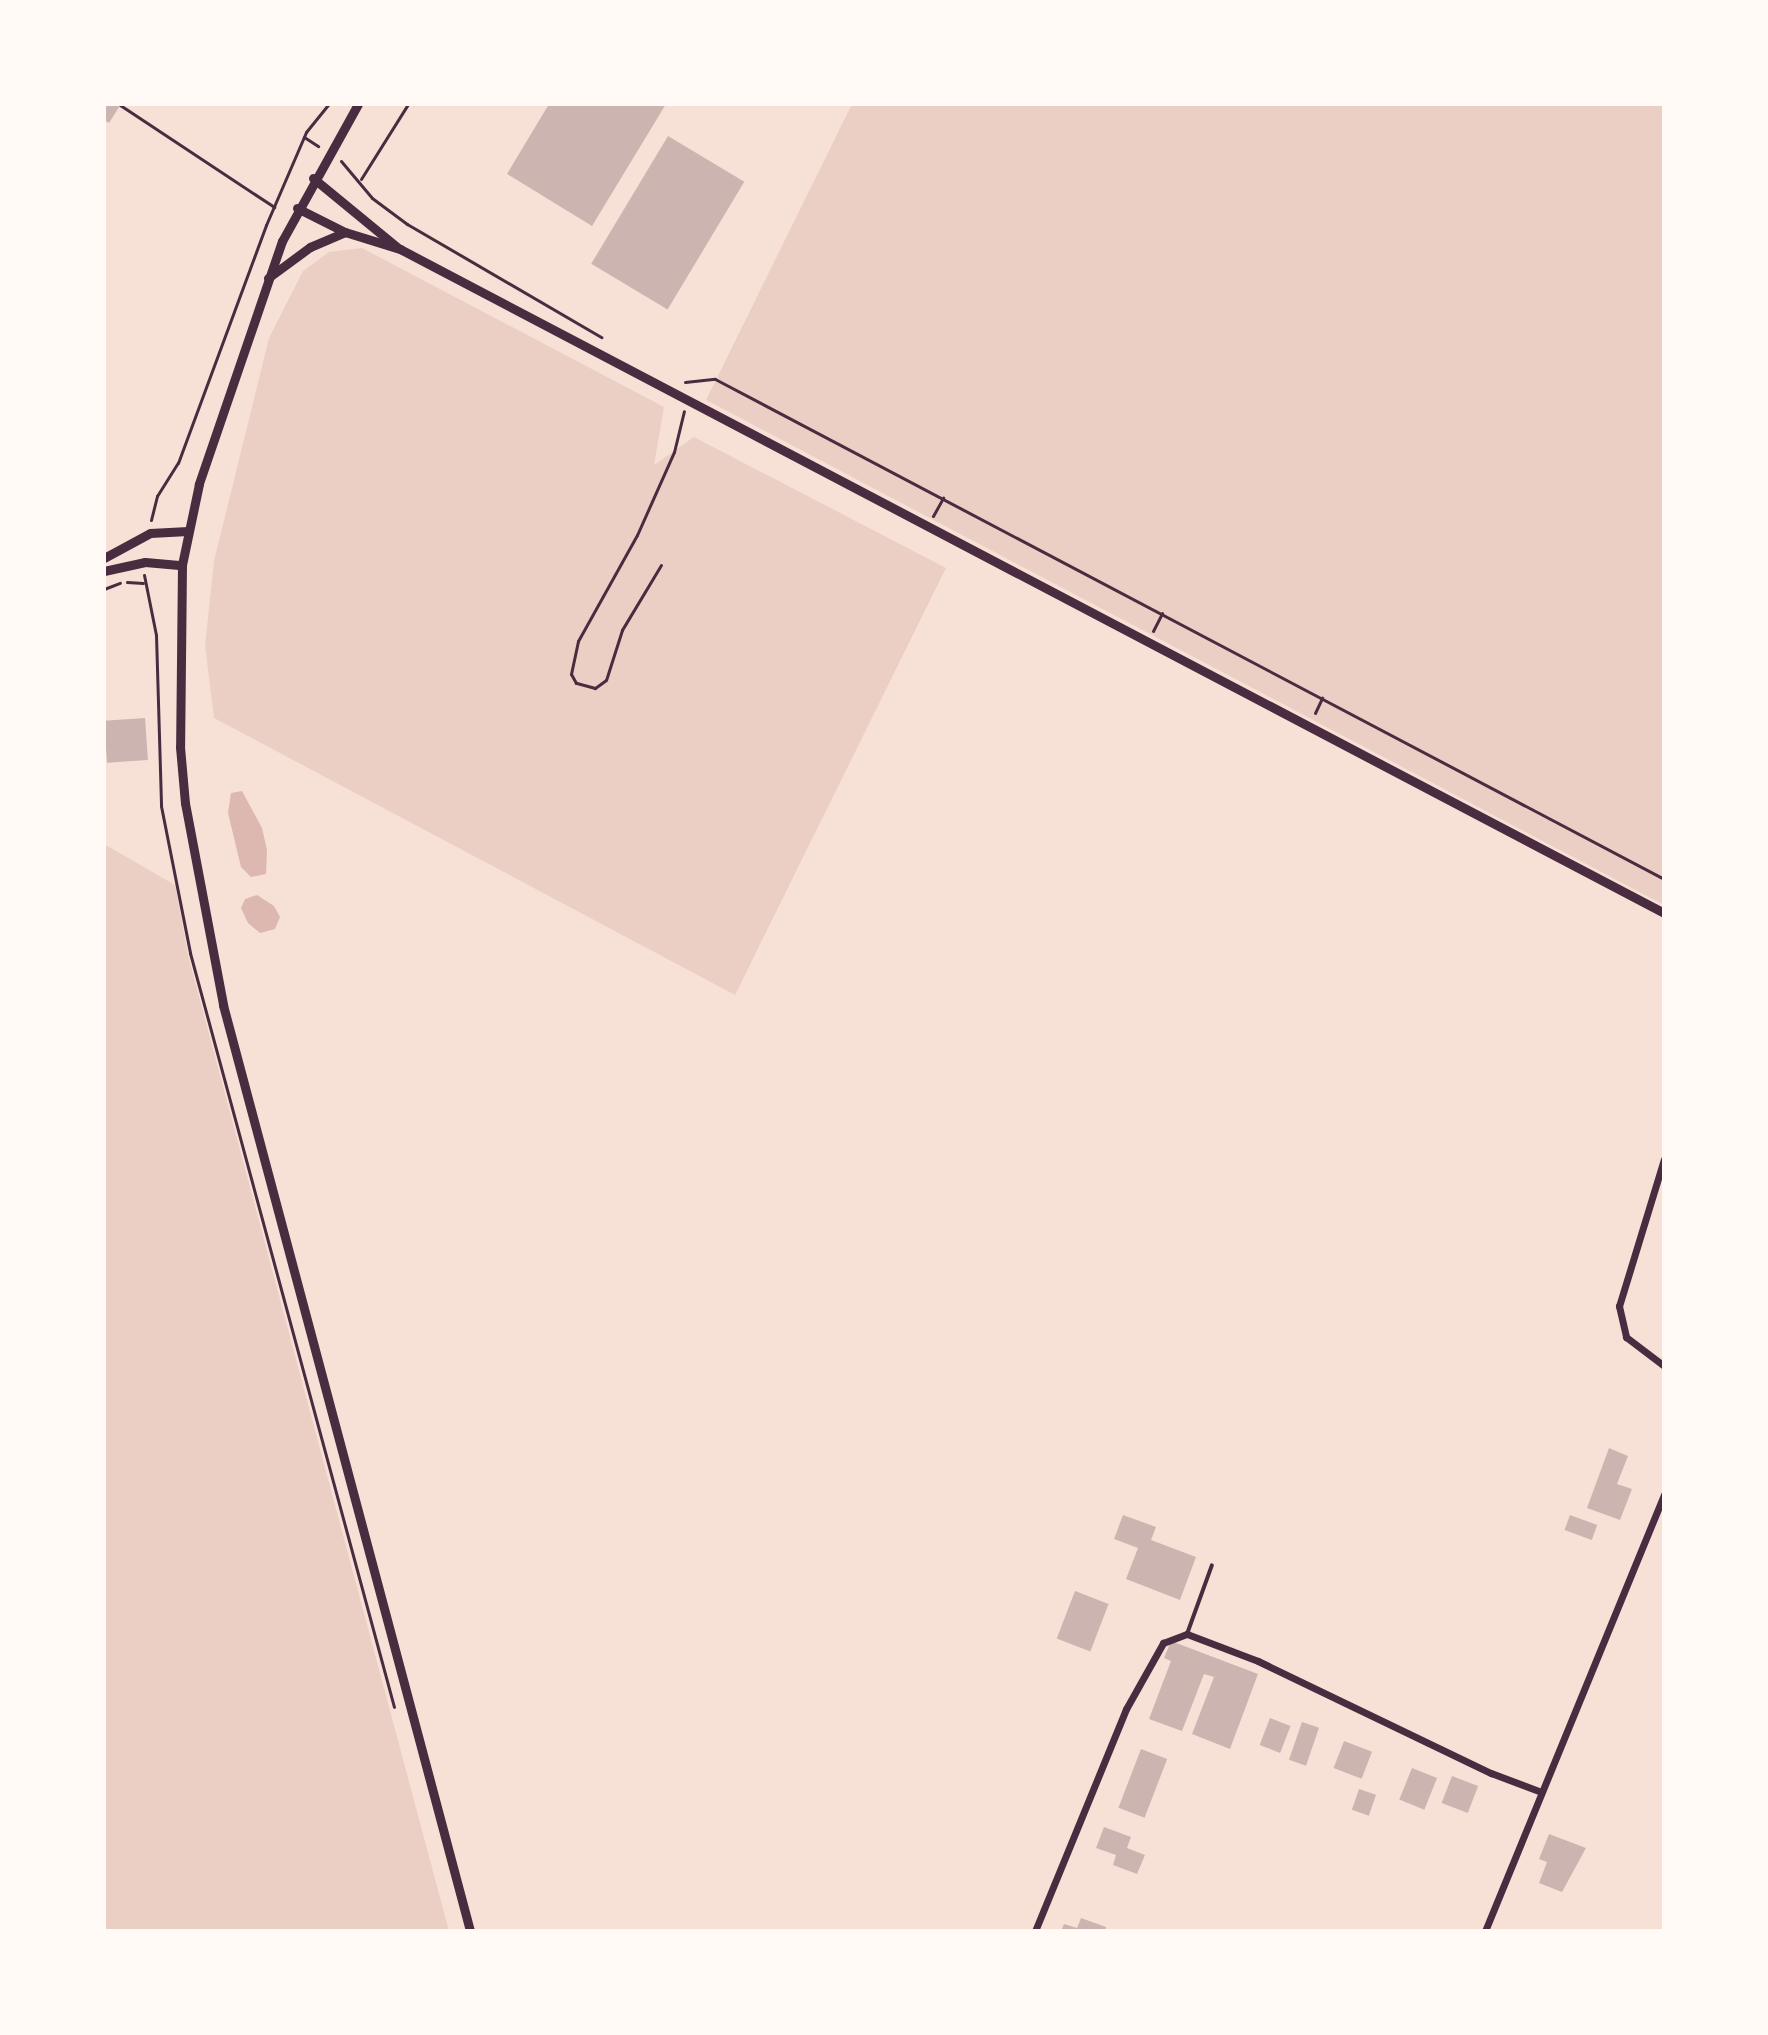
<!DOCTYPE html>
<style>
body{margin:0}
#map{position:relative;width:1768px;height:2035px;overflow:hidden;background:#f7e1d7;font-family:"Public Sans",sans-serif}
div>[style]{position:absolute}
.green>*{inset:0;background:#ebcfc5}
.water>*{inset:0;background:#dcb8b0}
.building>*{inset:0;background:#ccb4b1;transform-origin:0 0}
.path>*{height:3px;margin:-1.5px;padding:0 1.5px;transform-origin:1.5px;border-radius:1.5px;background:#4a2c40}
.service>*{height:4px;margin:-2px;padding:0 2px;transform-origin:2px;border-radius:2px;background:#4a2c40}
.minor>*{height:7px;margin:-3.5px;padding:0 3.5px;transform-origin:3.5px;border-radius:3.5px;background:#4a2c40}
.tertiary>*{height:9px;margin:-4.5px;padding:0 4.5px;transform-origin:4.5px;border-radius:4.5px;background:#4a2c40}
span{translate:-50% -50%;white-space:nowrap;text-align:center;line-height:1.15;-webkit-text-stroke:8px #fffaf5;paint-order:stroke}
.frame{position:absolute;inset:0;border:106px solid #fffaf5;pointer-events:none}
</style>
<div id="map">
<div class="green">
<i style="clip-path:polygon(852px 104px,1664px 104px,1664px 905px,706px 400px)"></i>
<i style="clip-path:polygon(362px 248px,664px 407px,654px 465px,694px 437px,946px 568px,735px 995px,214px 718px,205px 646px,214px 561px,269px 338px,303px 271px,329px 252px)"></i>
<i style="clip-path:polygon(104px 844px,175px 885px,189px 959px,449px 1931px,104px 1931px)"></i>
</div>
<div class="water">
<i style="clip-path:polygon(242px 791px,262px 828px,267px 850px,266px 874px,251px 877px,241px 867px,228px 813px,231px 793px)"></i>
<i style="clip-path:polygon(257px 895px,274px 906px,280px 917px,275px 929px,260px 933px,248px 923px,241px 908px,245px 899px)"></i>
</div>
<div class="building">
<i style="clip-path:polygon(104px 104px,121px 104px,109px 123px,104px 120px)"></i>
<i style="clip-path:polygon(549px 104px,666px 104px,592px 226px,507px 174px)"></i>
<i style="left:668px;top:136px;width:89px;height:149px;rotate:31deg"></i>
<i style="left:145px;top:718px;width:42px;height:41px;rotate:86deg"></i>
<i style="clip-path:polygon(1609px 1448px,1628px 1456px,1617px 1484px,1632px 1489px,1620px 1520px,1587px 1508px)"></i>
<i style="clip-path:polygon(1123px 1515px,1156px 1527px,1151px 1540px,1196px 1557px,1180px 1600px,1126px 1579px,1138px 1548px,1114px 1539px)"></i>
<i style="left:1570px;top:1515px;width:29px;height:16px;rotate:20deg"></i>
<i style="left:1075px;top:1591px;width:36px;height:51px;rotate:21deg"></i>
<i style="clip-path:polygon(1171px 1641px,1258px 1674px,1230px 1749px,1192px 1734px,1214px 1677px,1204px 1674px,1182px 1731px,1149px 1719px,1171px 1661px,1164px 1658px)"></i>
<i style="left:1270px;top:1718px;width:22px;height:29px;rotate:21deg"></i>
<i style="left:1302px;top:1722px;width:18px;height:40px;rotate:19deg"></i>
<i style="left:1344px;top:1741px;width:30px;height:29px;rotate:21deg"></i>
<i style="left:1141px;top:1749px;width:28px;height:63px;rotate:21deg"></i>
<i style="left:1412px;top:1768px;width:27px;height:34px;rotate:22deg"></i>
<i style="left:1452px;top:1776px;width:28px;height:29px;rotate:21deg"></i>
<i style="left:1359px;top:1789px;width:18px;height:22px;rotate:19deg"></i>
<i style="clip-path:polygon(1104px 1827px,1131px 1837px,1127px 1848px,1145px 1855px,1137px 1874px,1113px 1865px,1116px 1855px,1096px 1848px)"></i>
<i style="clip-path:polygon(1549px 1834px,1586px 1848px,1562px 1892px,1539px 1883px,1547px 1862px,1539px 1859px)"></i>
<i style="clip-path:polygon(1081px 1918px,1106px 1927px,1105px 1931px,1061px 1931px,1064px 1924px,1077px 1928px)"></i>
</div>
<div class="path">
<i style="left:120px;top:105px;width:185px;rotate:33.5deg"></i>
<i style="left:304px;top:137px;width:17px;rotate:33deg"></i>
<i style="left:341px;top:161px;width:48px;rotate:50deg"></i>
<i style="left:372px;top:198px;width:44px;rotate:36.6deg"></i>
<i style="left:407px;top:224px;width:225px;rotate:30.2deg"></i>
<i style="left:361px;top:179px;width:89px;rotate:-57.9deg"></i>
<i style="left:685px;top:382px;width:30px;rotate:-6deg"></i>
<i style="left:715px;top:379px;width:1073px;rotate:27.78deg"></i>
<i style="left:933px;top:516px;width:21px;rotate:-61deg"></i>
<i style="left:151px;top:520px;width:25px;rotate:-76deg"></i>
<i style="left:157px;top:496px;width:39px;rotate:-58deg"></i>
<i style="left:178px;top:463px;width:254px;rotate:-69.7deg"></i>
<i style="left:266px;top:225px;width:101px;rotate:-66.7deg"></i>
<i style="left:306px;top:132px;width:36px;rotate:-51deg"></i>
<i style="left:661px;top:565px;width:76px;rotate:121deg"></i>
<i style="left:622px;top:630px;width:52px;rotate:107.7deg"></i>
<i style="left:606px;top:680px;width:14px;rotate:144deg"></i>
<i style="left:595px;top:688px;width:20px;rotate:-165deg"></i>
<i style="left:576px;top:683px;width:10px;rotate:-119deg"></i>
<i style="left:571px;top:674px;width:34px;rotate:-78deg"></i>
<i style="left:578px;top:641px;width:121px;rotate:-60.9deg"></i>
<i style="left:637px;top:535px;width:91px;rotate:-66deg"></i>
<i style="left:674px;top:452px;width:42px;rotate:-76.3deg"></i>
<i style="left:144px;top:575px;width:61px;rotate:78.7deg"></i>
<i style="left:156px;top:635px;width:171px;rotate:88.3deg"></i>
<i style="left:161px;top:806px;width:150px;rotate:78.8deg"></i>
<i style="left:190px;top:953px;width:781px;rotate:74.86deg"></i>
<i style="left:127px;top:582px;width:16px;rotate:4deg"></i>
<i style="left:104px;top:589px;width:17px;rotate:-21deg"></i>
<i style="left:1153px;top:631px;width:20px;rotate:-63deg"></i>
<i style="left:1315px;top:713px;width:17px;rotate:-65deg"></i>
</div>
<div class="service">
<i style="left:1187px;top:1634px;width:73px;rotate:-70.1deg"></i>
</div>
<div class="minor">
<i style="left:1664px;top:1159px;width:154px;rotate:107deg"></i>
<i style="left:1619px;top:1306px;width:32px;rotate:77deg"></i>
<i style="left:1626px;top:1337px;width:48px;rotate:37.3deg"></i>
<i style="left:1035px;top:1931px;width:240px;rotate:-67.7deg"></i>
<i style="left:1126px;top:1709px;width:76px;rotate:-60.7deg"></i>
<i style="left:1163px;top:1643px;width:26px;rotate:-21deg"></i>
<i style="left:1187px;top:1634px;width:76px;rotate:20.8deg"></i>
<i style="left:1258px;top:1661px;width:259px;rotate:25.7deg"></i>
<i style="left:1491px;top:1773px;width:51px;rotate:20.6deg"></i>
<i style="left:1485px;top:1931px;width:472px;rotate:-67.7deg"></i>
</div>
<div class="tertiary">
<i style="left:358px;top:104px;width:157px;rotate:119deg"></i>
<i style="left:282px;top:241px;width:257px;rotate:108.9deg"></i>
<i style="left:199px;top:484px;width:83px;rotate:101.9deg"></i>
<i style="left:182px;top:565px;width:182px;rotate:90.6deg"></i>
<i style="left:180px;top:747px;width:56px;rotate:84.9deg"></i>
<i style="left:185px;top:803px;width:206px;rotate:79.3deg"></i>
<i style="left:223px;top:1005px;width:958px;rotate:75.06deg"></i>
<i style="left:313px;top:178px;width:109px;rotate:39.4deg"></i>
<i style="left:297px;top:208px;width:54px;rotate:26.6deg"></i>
<i style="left:345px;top:232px;width:58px;rotate:17.2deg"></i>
<i style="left:400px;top:249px;width:1428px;rotate:27.71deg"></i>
<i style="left:268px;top:278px;width:52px;rotate:-36.4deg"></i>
<i style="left:310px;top:247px;width:38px;rotate:-23deg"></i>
<i style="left:104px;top:558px;width:52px;rotate:-28.5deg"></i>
<i style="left:150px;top:533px;width:38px;rotate:-3deg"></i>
<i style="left:104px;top:571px;width:42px;rotate:-12.4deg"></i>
<i style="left:145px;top:562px;width:37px;rotate:5deg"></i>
</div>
<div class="frame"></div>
</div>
